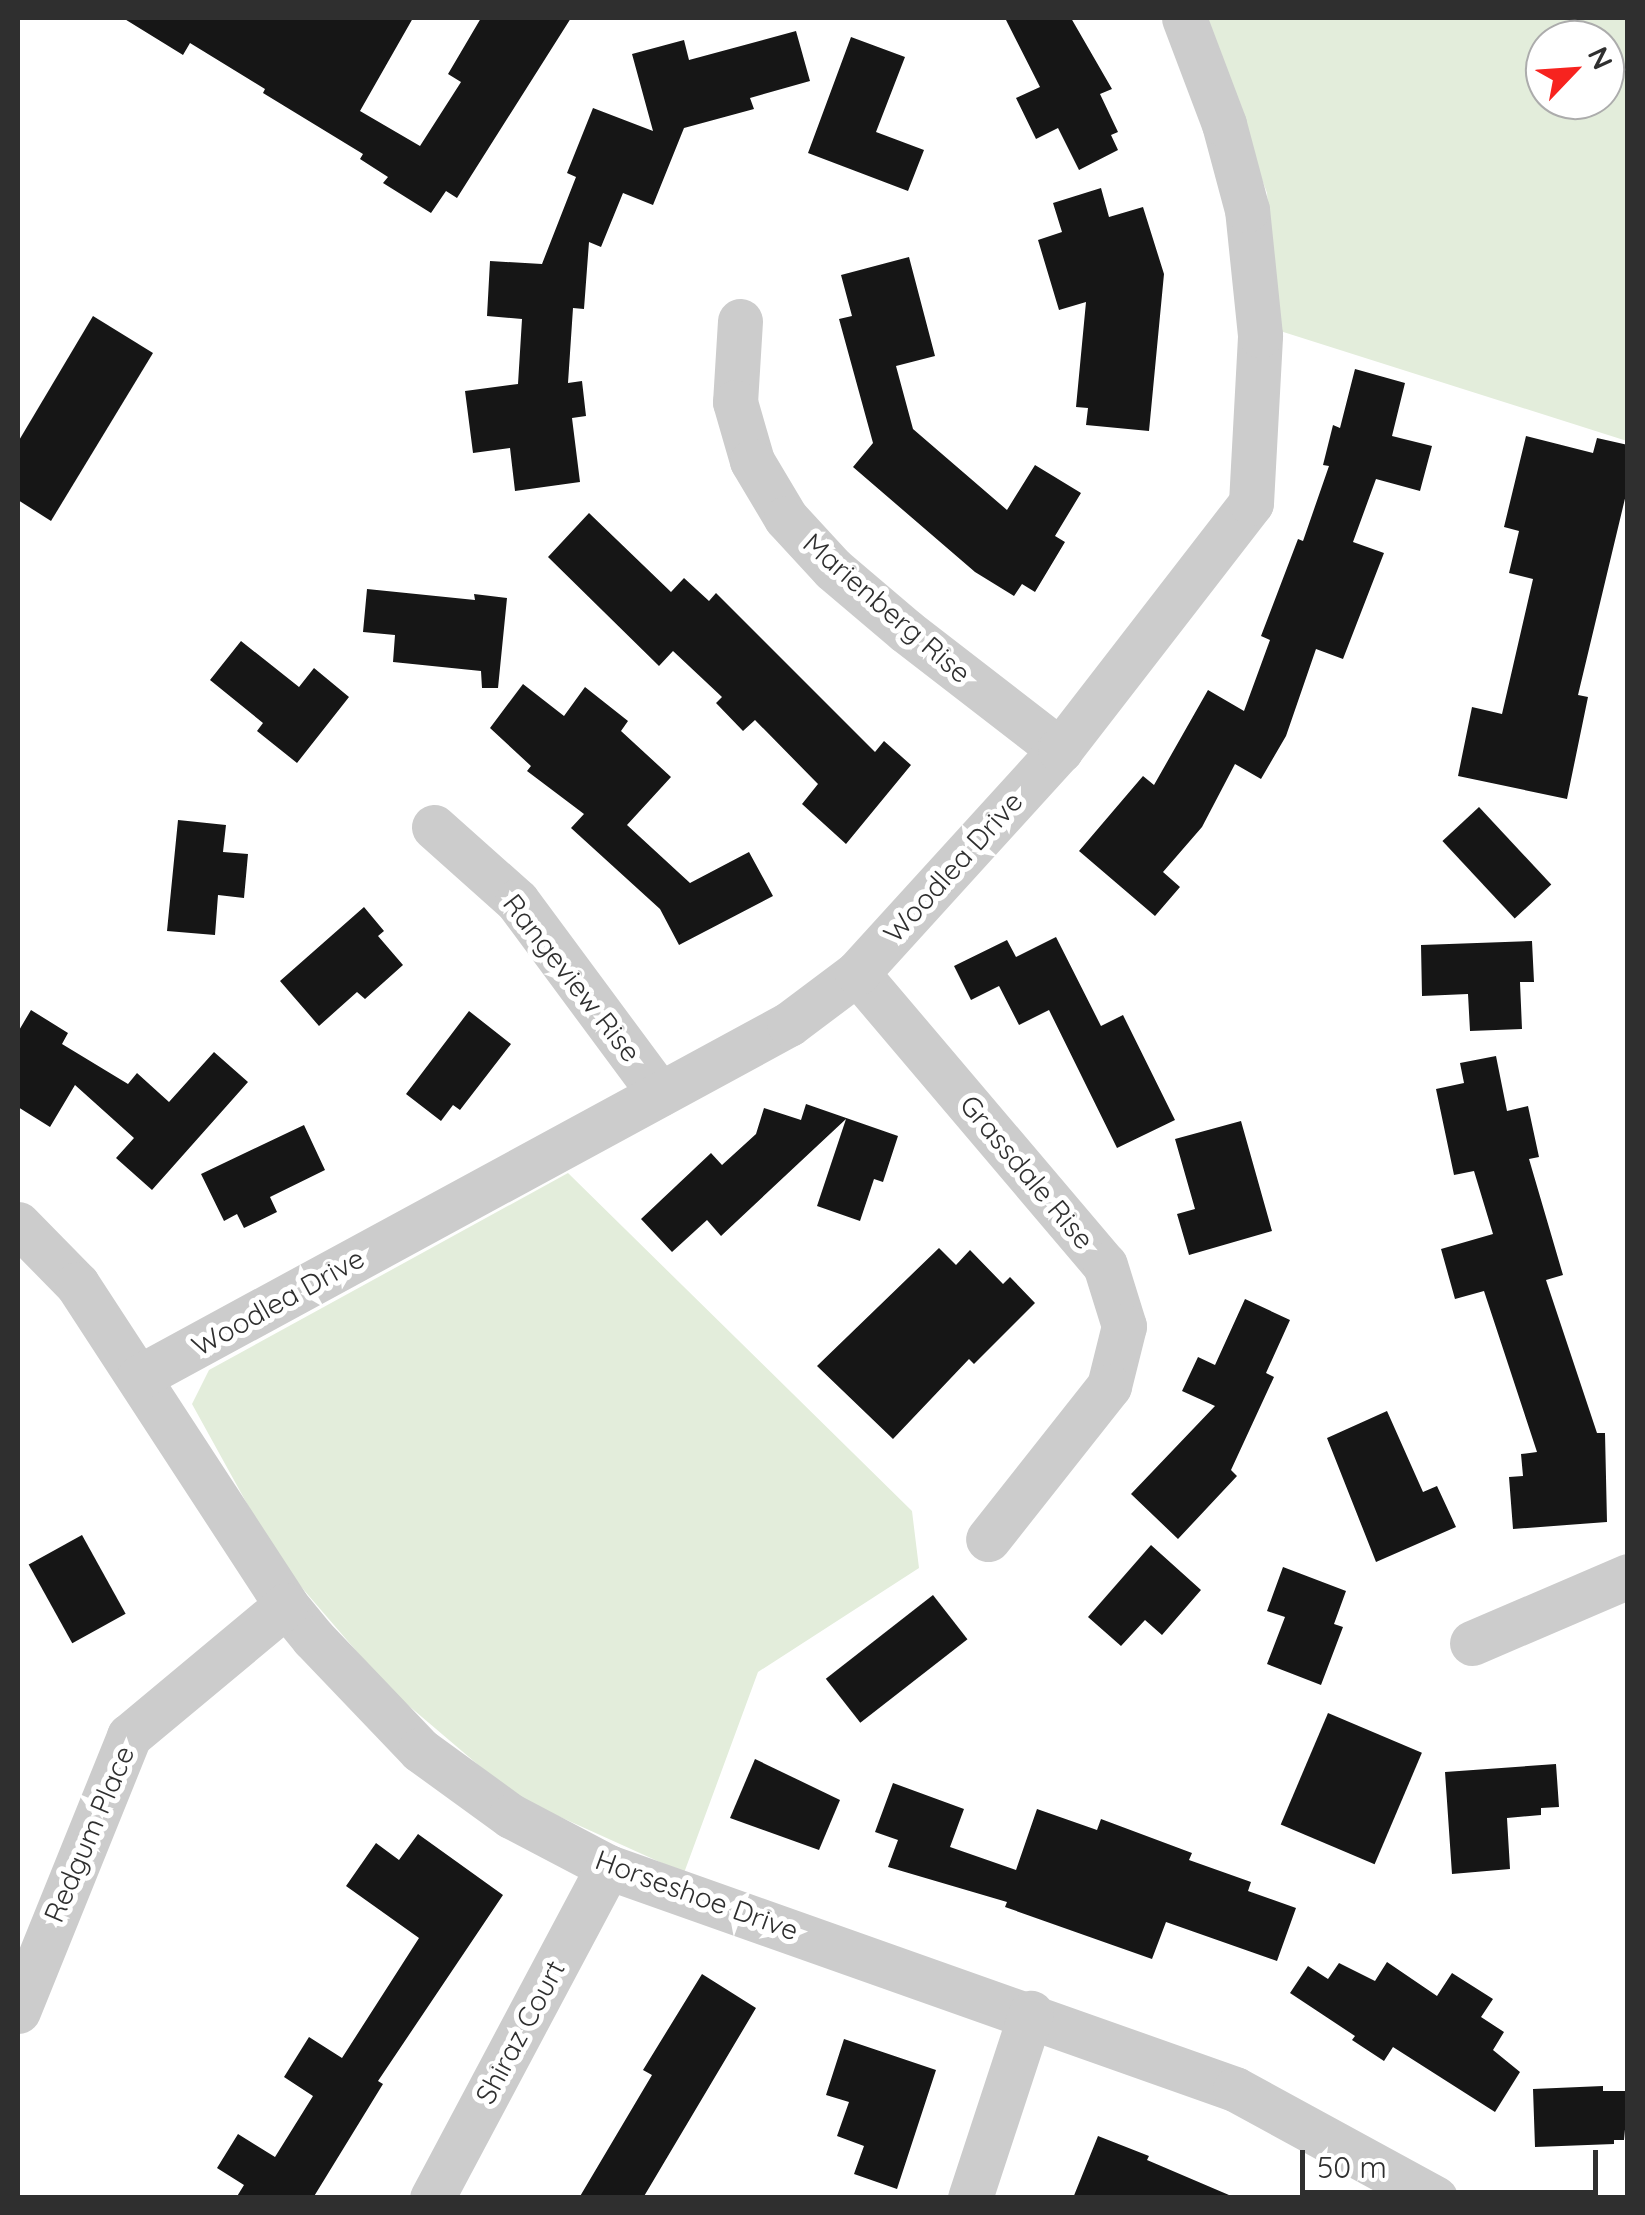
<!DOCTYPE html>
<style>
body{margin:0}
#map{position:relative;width:1645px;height:2215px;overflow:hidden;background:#fff;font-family:Quicksand,sans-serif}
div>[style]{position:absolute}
.green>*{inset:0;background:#e3eddb}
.building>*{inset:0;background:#161616;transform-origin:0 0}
.street>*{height:45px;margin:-22.5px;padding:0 22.5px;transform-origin:22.5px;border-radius:22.5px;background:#ccc}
span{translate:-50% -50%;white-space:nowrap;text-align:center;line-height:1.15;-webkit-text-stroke:10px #fff;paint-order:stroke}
.street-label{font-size:28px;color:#2f2f2f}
.frame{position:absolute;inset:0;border:20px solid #2f2f2f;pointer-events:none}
.north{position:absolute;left:1525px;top:20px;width:100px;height:100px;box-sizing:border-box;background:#fff;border:2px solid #acacac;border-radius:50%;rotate:65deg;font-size:28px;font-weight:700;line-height:40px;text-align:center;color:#2f2f2f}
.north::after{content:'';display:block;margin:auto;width:35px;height:45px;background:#f7231f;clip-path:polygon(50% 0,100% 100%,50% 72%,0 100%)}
.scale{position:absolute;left:1300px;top:2150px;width:298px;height:45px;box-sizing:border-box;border:5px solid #2f2f2f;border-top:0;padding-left:12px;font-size:30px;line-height:35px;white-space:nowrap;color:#2f2f2f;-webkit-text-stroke:8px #fff;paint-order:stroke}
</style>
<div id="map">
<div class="green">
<i style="clip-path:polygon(evenodd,1202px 18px,1627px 18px,1627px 441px,1277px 330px,1267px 193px,1202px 18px,1545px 40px,1605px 40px,1605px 100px,1545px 100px,1545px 40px)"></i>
<i style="clip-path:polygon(568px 1173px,912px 1511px,919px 1568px,758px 1672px,684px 1873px,516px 1797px,389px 1689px,278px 1560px,192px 1404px,209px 1370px)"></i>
</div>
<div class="building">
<i style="clip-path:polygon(123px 18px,413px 18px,360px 111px,420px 146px,461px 82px,448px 74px,481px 18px,571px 18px,457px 198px,446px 191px,431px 213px,383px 183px,388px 177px,360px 159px,363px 154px,263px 93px,265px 89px,190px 43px,183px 55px)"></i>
<i style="clip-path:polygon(1005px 18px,1071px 18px,1112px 89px,1100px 94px,1118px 132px,1111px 135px,1118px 150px,1079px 170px,1058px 128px,1036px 139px,1016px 98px,1040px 87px)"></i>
<i style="clip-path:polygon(796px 31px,810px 81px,750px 98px,754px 109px,684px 128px,653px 205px,623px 193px,601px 247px,589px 242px,584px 309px,573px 308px,568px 383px,582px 381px,586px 416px,572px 418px,580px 482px,515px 491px,510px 448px,473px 453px,465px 391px,518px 384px,522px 319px,487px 316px,490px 261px,542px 264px,576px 177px,567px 173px,593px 108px,653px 131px,632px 54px,684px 40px,689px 60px)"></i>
<i style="clip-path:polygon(851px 37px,905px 57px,876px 132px,924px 150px,908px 191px,808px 153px)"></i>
<i style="clip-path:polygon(1101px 188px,1109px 217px,1143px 207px,1164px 274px,1149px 431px,1086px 425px,1088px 408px,1076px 407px,1086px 302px,1059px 310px,1038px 240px,1062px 232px,1053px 203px)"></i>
<i style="clip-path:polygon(909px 257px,935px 356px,896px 366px,913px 429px,1007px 510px,1035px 465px,1081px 493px,1055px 536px,1065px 542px,1035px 592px,1022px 584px,1014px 596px,975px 572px,853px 467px,873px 443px,839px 319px,852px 316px,841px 275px)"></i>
<i style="clip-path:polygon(93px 316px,153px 353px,51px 521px,18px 500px,18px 442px)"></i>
<i style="clip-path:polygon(1355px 369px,1405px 383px,1392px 436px,1432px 446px,1420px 491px,1376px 479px,1353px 542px,1384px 553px,1343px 659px,1316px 649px,1286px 736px,1261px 779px,1235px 764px,1202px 827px,1163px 872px,1180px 887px,1155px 916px,1079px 851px,1143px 776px,1154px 785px,1208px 690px,1244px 711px,1270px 640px,1261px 636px,1298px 539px,1303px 541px,1329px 466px,1323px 465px,1333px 425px,1340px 428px)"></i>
<i style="clip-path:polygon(1526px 436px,1593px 453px,1597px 438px,1628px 445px,1628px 486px,1578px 695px,1588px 697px,1567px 799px,1458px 776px,1472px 707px,1502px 714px,1533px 579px,1509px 573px,1519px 531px,1504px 527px)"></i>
<i style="clip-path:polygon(589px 513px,671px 592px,684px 578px,709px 601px,716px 593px,875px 752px,884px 741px,911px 765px,846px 844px,802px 804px,818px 784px,755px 720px,743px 731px,716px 703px,722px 697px,673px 651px,659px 666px,548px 557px)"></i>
<i style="clip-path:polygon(367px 589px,475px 600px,474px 594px,507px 598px,498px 688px,482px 688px,481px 671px,393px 662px,395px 635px,363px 632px)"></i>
<i style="clip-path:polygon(241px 641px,299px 687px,314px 668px,349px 697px,297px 763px,257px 731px,263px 723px,210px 680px)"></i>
<i style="clip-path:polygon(523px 684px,564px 716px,585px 687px,628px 721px,621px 731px,671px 777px,627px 825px,690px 883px,749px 852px,773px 896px,679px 945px,660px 909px,571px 828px,584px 814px,527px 771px,531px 766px,490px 728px)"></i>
<i style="left:1479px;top:807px;width:106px;height:50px;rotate:47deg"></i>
<i style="clip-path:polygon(178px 820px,226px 825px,223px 852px,248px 854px,244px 898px,218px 895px,215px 935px,167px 931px)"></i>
<i style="clip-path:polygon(364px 907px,384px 931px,378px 936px,403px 965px,365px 999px,357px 992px,319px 1026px,280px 981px)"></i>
<i style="clip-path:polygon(1056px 937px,1101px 1026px,1123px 1015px,1175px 1120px,1117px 1148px,1049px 1010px,1019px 1025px,999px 986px,971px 1000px,954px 966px,1007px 940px,1016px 957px)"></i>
<i style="clip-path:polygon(1532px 941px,1534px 982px,1520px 982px,1522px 1029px,1470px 1031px,1468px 994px,1422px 996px,1421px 945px)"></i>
<i style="clip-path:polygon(31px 1010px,68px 1033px,62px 1044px,128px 1084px,137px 1073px,169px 1102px,214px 1052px,248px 1082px,152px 1190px,116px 1158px,134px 1138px,75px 1085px,50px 1127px,18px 1107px,18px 1032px)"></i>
<i style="clip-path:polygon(469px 1011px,511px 1044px,460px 1110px,453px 1105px,441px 1121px,406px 1094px)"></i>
<i style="clip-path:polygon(1496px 1056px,1507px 1111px,1528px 1106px,1539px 1157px,1529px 1159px,1563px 1275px,1546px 1280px,1597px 1433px,1605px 1433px,1607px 1522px,1513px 1529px,1509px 1477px,1523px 1476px,1521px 1454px,1537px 1452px,1484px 1291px,1455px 1299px,1441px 1249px,1493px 1234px,1474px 1171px,1454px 1175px,1436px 1089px,1464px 1083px,1460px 1063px)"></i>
<i style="clip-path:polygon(806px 1104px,898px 1136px,883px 1182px,874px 1179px,860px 1221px,817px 1206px,846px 1119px,721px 1236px,707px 1220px,672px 1252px,641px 1219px,711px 1153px,722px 1165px,756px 1134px,764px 1108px,801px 1120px)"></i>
<i style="clip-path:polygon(1241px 1121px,1272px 1231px,1189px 1255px,1177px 1214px,1195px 1209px,1175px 1139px)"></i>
<i style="clip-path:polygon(304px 1125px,325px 1170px,270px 1197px,277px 1212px,244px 1228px,237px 1214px,224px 1221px,201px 1174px)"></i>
<i style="clip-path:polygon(939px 1248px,956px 1265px,970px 1250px,1003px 1284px,1010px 1277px,1035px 1303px,974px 1364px,969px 1359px,893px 1439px,817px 1366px)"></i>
<i style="clip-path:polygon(1245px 1299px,1290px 1320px,1266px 1373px,1274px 1377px,1231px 1470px,1237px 1476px,1178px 1539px,1131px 1494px,1215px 1406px,1182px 1391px,1198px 1357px,1215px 1365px)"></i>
<i style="clip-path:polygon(1387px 1411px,1423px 1492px,1437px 1486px,1456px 1527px,1376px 1562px,1327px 1438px)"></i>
<i style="left:82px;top:1535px;width:90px;height:61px;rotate:61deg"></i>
<i style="clip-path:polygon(1151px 1545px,1201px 1590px,1162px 1635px,1145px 1620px,1121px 1646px,1088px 1617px)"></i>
<i style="clip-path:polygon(1283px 1567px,1346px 1591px,1334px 1624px,1343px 1627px,1321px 1685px,1267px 1664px,1285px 1617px,1267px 1611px)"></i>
<i style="left:933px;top:1595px;width:56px;height:136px;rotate:52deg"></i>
<i style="left:1328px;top:1713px;width:102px;height:121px;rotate:23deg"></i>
<i style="clip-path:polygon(755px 1759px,840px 1800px,819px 1850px,730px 1818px)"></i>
<i style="clip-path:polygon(1556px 1764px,1559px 1807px,1541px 1808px,1541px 1815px,1507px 1818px,1510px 1869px,1452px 1874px,1445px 1772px)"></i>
<i style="clip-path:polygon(893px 1783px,964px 1809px,950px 1847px,1016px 1870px,1037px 1809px,1097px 1830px,1101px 1819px,1192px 1853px,1189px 1860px,1251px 1882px,1248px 1891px,1296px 1908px,1277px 1961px,1166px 1922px,1152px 1959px,1005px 1907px,1007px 1902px,888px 1867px,898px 1840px,875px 1832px)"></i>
<i style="clip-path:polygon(418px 1834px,503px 1895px,378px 2081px,383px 2084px,313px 2198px,236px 2198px,244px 2185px,217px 2168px,238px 2134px,275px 2157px,313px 2096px,284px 2077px,309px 2037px,342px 2058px,419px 1938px,346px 1886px,376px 1843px,399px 1860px)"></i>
<i style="clip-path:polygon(1387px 1962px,1437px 1996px,1452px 1973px,1493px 1999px,1481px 2017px,1504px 2032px,1493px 2050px,1520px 2072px,1495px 2112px,1393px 2047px,1384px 2061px,1352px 2040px,1355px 2036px,1290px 1993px,1308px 1966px,1328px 1979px,1339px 1963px,1375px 1981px)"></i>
<i style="clip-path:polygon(702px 1974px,756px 2008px,643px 2198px,579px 2198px,652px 2075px,643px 2070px)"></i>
<i style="clip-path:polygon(844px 2039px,936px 2070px,897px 2189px,854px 2174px,864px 2146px,837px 2136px,849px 2102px,826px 2095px)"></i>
<i style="clip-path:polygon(1603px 2086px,1603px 2091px,1625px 2091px,1628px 2097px,1624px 2140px,1614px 2140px,1614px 2144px,1535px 2147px,1533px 2089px)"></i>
<i style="clip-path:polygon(1098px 2136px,1149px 2156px,1147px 2160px,1236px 2198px,1073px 2198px)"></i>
</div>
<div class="street">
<i style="left:740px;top:321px;width:81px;rotate:93.5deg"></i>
<i style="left:735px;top:402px;width:61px;rotate:73.9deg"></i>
<i style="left:752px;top:461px;width:66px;rotate:59.2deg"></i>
<i style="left:786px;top:518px;width:69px;rotate:47.3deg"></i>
<i style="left:833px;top:569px;width:96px;rotate:40.3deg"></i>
<i style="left:906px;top:631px;width:195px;rotate:37.7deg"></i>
<i style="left:434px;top:827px;width:111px;rotate:41.7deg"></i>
<i style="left:517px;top:901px;width:240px;rotate:53.5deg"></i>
<i style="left:857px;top:973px;width:383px;rotate:49.7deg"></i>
<i style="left:1105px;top:1265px;width:64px;rotate:72.7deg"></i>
<i style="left:1124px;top:1326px;width:62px;rotate:104deg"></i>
<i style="left:1109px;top:1386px;width:195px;rotate:128.3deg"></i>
<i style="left:18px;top:1224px;width:84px;rotate:45.5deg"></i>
<i style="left:77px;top:1284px;width:383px;rotate:56.9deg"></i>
<i style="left:286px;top:1605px;width:43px;rotate:50.7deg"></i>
<i style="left:313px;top:1638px;width:155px;rotate:46.3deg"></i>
<i style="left:420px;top:1750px;width:112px;rotate:36deg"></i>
<i style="left:511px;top:1816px;width:110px;rotate:27.7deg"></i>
<i style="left:608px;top:1867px;width:665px;rotate:19.5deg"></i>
<i style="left:1235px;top:2089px;width:228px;rotate:28.6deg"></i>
<i style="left:139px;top:1377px;width:740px;rotate:-28.51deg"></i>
<i style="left:789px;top:1024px;width:85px;rotate:-36.9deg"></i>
<i style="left:857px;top:973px;width:302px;rotate:-47.7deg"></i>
<i style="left:1060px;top:750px;width:312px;rotate:-52.3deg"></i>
<i style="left:1251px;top:503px;width:168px;rotate:-86.9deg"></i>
<i style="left:1260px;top:335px;width:126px;rotate:-95.9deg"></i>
<i style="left:1247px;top:210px;width:89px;rotate:-105deg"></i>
<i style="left:1224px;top:124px;width:113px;rotate:-110.7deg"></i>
<i style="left:1472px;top:1643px;width:170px;rotate:-23.2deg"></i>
<i style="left:18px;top:2011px;width:297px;rotate:-68deg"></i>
<i style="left:129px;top:1736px;width:204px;rotate:-39.8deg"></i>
<i style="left:432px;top:2198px;width:375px;rotate:-62deg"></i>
<i style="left:970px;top:2198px;width:195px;rotate:-71.8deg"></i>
</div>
<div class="street-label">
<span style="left:887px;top:608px;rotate:41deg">Marienberg Rise</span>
<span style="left:953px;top:867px;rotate:-48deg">Woodlea Drive</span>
<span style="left:572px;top:978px;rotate:52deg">Rangeview Rise</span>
<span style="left:1027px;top:1172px;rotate:50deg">Grassdale Rise</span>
<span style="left:278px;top:1302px;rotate:-29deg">Woodlea Drive</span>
<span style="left:89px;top:1834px;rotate:-67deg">Redgum Place</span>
<span style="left:697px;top:1895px;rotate:20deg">Horseshoe Drive</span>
<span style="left:520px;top:2032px;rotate:-62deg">Shiraz Court</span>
</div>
<div class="frame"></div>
<div class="north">N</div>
<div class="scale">50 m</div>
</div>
